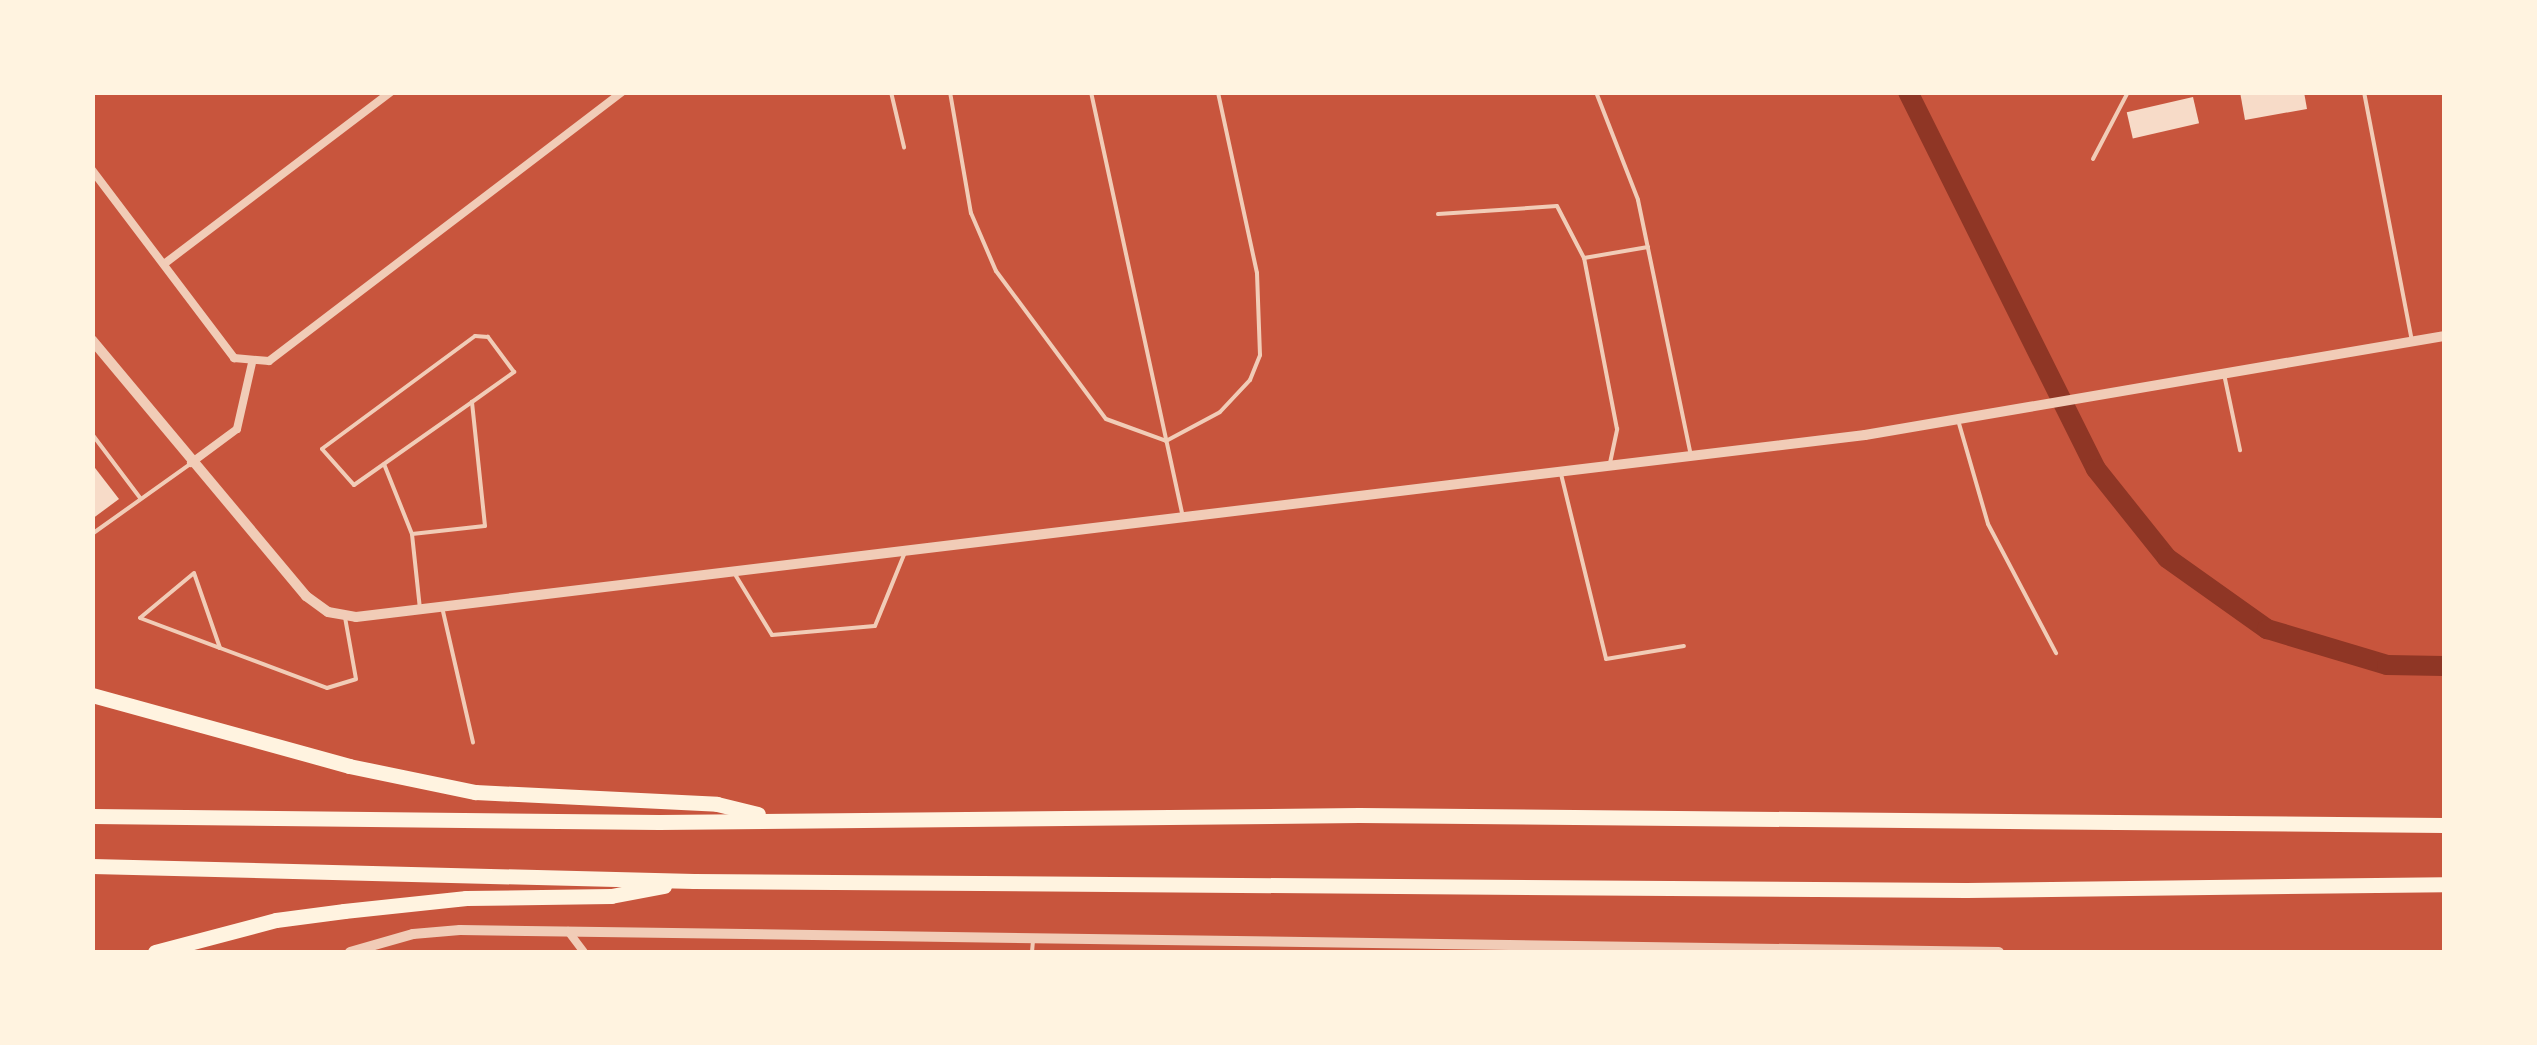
<!DOCTYPE html>
<style>
body{margin:0}
#map{position:relative;width:2537px;height:1045px;overflow:hidden;background:#c8553d;font-family:"Sofia Sans Condensed",sans-serif}
div>[style]{position:absolute}
.canal>*{height:20px;margin:-10px;padding:0 10px;transform-origin:10px;border-radius:10px;background:#8f3625}
.building>*{inset:0;background:#f7dbc8;transform-origin:0 0}
.service>*{height:4px;margin:-2px;padding:0 2px;transform-origin:2px;border-radius:2px;background:#f1ccb7}
.minor>*{height:8px;margin:-4px;padding:0 4px;transform-origin:4px;border-radius:4px;background:#f1ccb7}
.tertiary>*{height:10px;margin:-5px;padding:0 5px;transform-origin:5px;border-radius:5px;background:#f1ccb7}
.motorway>*{height:15px;margin:-7.5px;padding:0 7.5px;transform-origin:7.5px;border-radius:7.5px;background:#fff3e0}
span{translate:-50% -50%;white-space:nowrap;text-align:center;line-height:1.15;-webkit-text-stroke:8px #fff3e0;paint-order:stroke}
.frame{position:absolute;inset:0;border:95px solid #fff3e0;pointer-events:none}
</style>
<div id="map">
<div class="canal">
<i style="left:1908px;top:92px;width:421px;rotate:63.5deg"></i>
<i style="left:2096px;top:469px;width:114px;rotate:51.4deg"></i>
<i style="left:2167px;top:558px;width:123px;rotate:35.4deg"></i>
<i style="left:2267px;top:629px;width:125px;rotate:16.7deg"></i>
<i style="left:2387px;top:665px;width:57px;rotate:1deg"></i>
</div>
<div class="building">
<i style="clip-path:polygon(2240px 92px,2304px 92px,2307px 109px,2245px 120px)"></i>
<i style="left:2193px;top:97px;width:27px;height:68px;rotate:77deg"></i>
<i style="clip-path:polygon(92px 464px,119px 499px,92px 519px)"></i>
</div>
<div class="service">
<i style="left:891px;top:92px;width:57px;rotate:76.7deg"></i>
<i style="left:950px;top:92px;width:123px;rotate:80.2deg"></i>
<i style="left:971px;top:213px;width:63px;rotate:66.7deg"></i>
<i style="left:996px;top:271px;width:184px;rotate:53.4deg"></i>
<i style="left:1106px;top:419px;width:64px;rotate:20.1deg"></i>
<i style="left:1166px;top:441px;width:61px;rotate:-28.2deg"></i>
<i style="left:1220px;top:412px;width:44px;rotate:-46.8deg"></i>
<i style="left:1250px;top:380px;width:27px;rotate:-68deg"></i>
<i style="left:1260px;top:355px;width:82px;rotate:-92.1deg"></i>
<i style="left:1257px;top:273px;width:185px;rotate:-102.2deg"></i>
<i style="left:1091px;top:92px;width:431px;rotate:77.8deg"></i>
<i style="left:1596px;top:92px;width:116px;rotate:68.7deg"></i>
<i style="left:1638px;top:200px;width:257px;rotate:78.3deg"></i>
<i style="left:2364px;top:92px;width:254px;rotate:79.1deg"></i>
<i style="left:2093px;top:159px;width:76px;rotate:-62.4deg"></i>
<i style="left:1438px;top:214px;width:119px;rotate:-3.8deg"></i>
<i style="left:1557px;top:206px;width:59px;rotate:62.6deg"></i>
<i style="left:2224px;top:374px;width:78px;rotate:78.1deg"></i>
<i style="left:1958px;top:420px;width:108px;rotate:73.9deg"></i>
<i style="left:1988px;top:524px;width:146px;rotate:62.2deg"></i>
<i style="left:92px;top:434px;width:81px;rotate:53deg"></i>
<i style="left:1610px;top:463px;width:35px;rotate:-78deg"></i>
<i style="left:1617px;top:429px;width:174px;rotate:-100.9deg"></i>
<i style="left:1584px;top:258px;width:65px;rotate:-9.8deg"></i>
<i style="left:384px;top:464px;width:75px;rotate:68.2deg"></i>
<i style="left:1561px;top:474px;width:190px;rotate:76.3deg"></i>
<i style="left:1606px;top:659px;width:79px;rotate:-9.5deg"></i>
<i style="left:92px;top:534px;width:120px;rotate:-35.5deg"></i>
<i style="left:736px;top:576px;width:69px;rotate:58.6deg"></i>
<i style="left:772px;top:635px;width:103px;rotate:-5deg"></i>
<i style="left:875px;top:626px;width:80px;rotate:-67.9deg"></i>
<i style="left:442px;top:607px;width:139px;rotate:77.1deg"></i>
<i style="left:420px;top:609px;width:75px;rotate:-96.1deg"></i>
<i style="left:412px;top:534px;width:73px;rotate:-6.3deg"></i>
<i style="left:485px;top:526px;width:125px;rotate:-96deg"></i>
<i style="left:472px;top:402px;width:52px;rotate:-35.5deg"></i>
<i style="left:514px;top:372px;width:44px;rotate:-126.6deg"></i>
<i style="left:488px;top:337px;width:13px;rotate:-176deg"></i>
<i style="left:475px;top:336px;width:190px;rotate:143.6deg"></i>
<i style="left:322px;top:449px;width:48px;rotate:48.4deg"></i>
<i style="left:354px;top:485px;width:144px;rotate:-35.1deg"></i>
<i style="left:220px;top:648px;width:79px;rotate:-109.1deg"></i>
<i style="left:194px;top:573px;width:70px;rotate:140.2deg"></i>
<i style="left:140px;top:618px;width:85px;rotate:20.6deg"></i>
<i style="left:220px;top:648px;width:114px;rotate:20.5deg"></i>
<i style="left:327px;top:688px;width:30px;rotate:-17deg"></i>
<i style="left:356px;top:679px;width:63px;rotate:-100.1deg"></i>
<i style="left:1032px;top:952px;width:11px;rotate:-85deg"></i>
</div>
<div class="minor">
<i style="left:92px;top:170px;width:236px;rotate:52.9deg"></i>
<i style="left:234px;top:358px;width:35px;rotate:5deg"></i>
<i style="left:269px;top:361px;width:444px;rotate:-37.3deg"></i>
<i style="left:164px;top:264px;width:285px;rotate:-37.2deg"></i>
<i style="left:191px;top:463px;width:57px;rotate:-36.5deg"></i>
<i style="left:237px;top:429px;width:68px;rotate:-77.2deg"></i>
<i style="left:568px;top:931px;width:26px;rotate:53deg"></i>
</div>
<div class="tertiary">
<i style="left:92px;top:340px;width:334px;rotate:50.1deg"></i>
<i style="left:306px;top:596px;width:27px;rotate:36deg"></i>
<i style="left:328px;top:612px;width:28px;rotate:10deg"></i>
<i style="left:356px;top:617px;width:1520px;rotate:-6.88deg"></i>
<i style="left:1865px;top:435px;width:587px;rotate:-9.7deg"></i>
<i style="left:350px;top:952px;width:66px;rotate:-15.9deg"></i>
<i style="left:413px;top:934px;width:47px;rotate:-4.9deg"></i>
<i style="left:460px;top:930px;width:1539px;rotate:0.82deg"></i>
</div>
<div class="motorway">
<i style="left:92px;top:695px;width:267px;rotate:15.4deg"></i>
<i style="left:349px;top:766px;width:129px;rotate:11.7deg"></i>
<i style="left:475px;top:792px;width:242px;rotate:2.8deg"></i>
<i style="left:717px;top:804px;width:42px;rotate:13.7deg"></i>
<i style="left:92px;top:816px;width:567px;rotate:0.61deg"></i>
<i style="left:659px;top:822px;width:700px;rotate:-0.57deg"></i>
<i style="left:1359px;top:815px;width:1085px;rotate:0.53deg"></i>
<i style="left:92px;top:866px;width:602px;rotate:1.43deg"></i>
<i style="left:694px;top:881px;width:1272px;rotate:0.41deg"></i>
<i style="left:1966px;top:890px;width:478px;rotate:-0.7deg"></i>
<i style="left:155px;top:952px;width:125px;rotate:-14.8deg"></i>
<i style="left:276px;top:920px;width:69px;rotate:-7.5deg"></i>
<i style="left:344px;top:911px;width:123px;rotate:-6.1deg"></i>
<i style="left:466px;top:898px;width:145px;rotate:-0.8deg"></i>
<i style="left:611px;top:896px;width:54px;rotate:-10.7deg"></i>
</div>
<div class="frame"></div>
</div>
